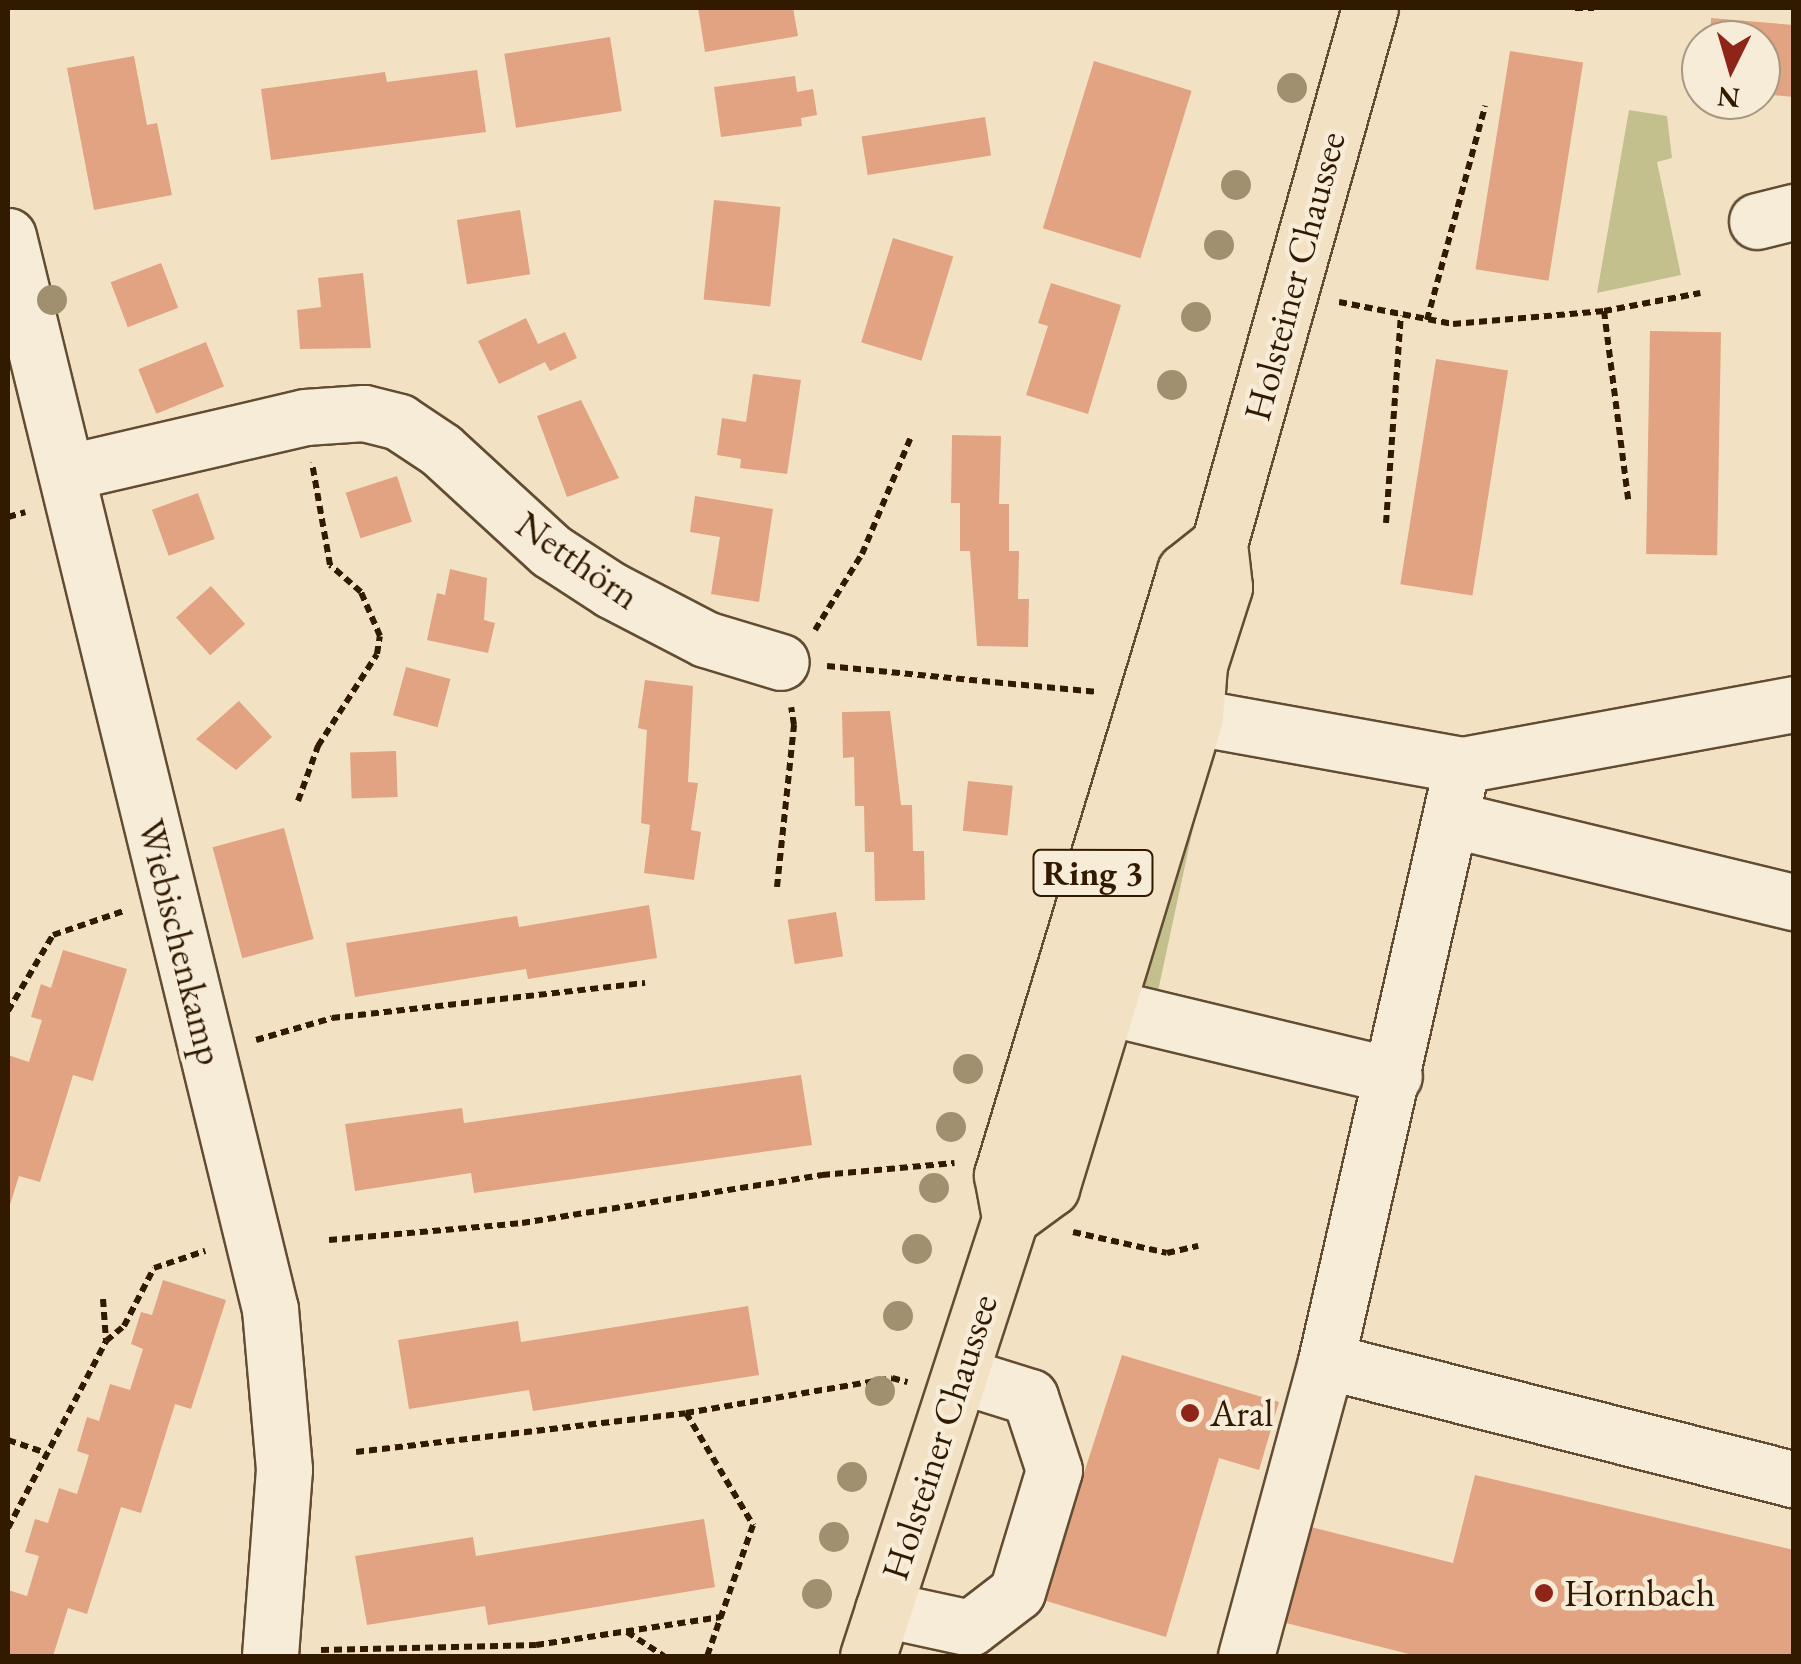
<!DOCTYPE html>
<meta charset="utf-8">
<style>
body{margin:0}
#map{position:relative;width:1801px;height:1664px;overflow:hidden;background:#f2e2c3;font-family:"EB Garamond",serif}
div>[style]{position:absolute}
.green>*{inset:0;background:#c3c08e}
.building>*{inset:0;background:#e1a381;transform-origin:0 0}
.path>*{height:6px;margin-top:-3px;transform-origin:0;background:repeating-linear-gradient(90deg,#321a01 0 8px,transparent 0 13px)}
.roads{filter:drop-shadow(2px 0 #624c32) drop-shadow(-2px 0 #624c32) drop-shadow(0 2px #624c32) drop-shadow(0 -2px #624c32)}
.minor>*{height:55px;margin:-27.5px;padding:0 27.5px;transform-origin:27.5px;border-radius:27.5px;background:#f7ecd8}
.major>*{height:55px;margin:-27.5px;padding:0 27.5px;transform-origin:27.5px;border-radius:27.5px;background:#f2e2c3}
.trees>*{width:30px;height:30px;margin:-15px;border-radius:50%;background:#a1906f}
.dots>*{width:28px;height:28px;translate:-50% -50%;box-sizing:border-box;border:5px solid #f7ecd8;border-radius:50%}
span{translate:-50% -50%;white-space:nowrap;text-align:center;line-height:1.15;-webkit-text-stroke:9px #f7ecd8;paint-order:stroke}
.shield-label span{padding:2px 8px;background:#f7ecd8;border:2px solid;border-radius:8px;-webkit-text-stroke-width:0}
.shield-label{font-size:35px;color:#321a01;font-weight:700}
.street-label{font-size:38px;color:#321a01}
.poi-label{font-size:38px;color:#321a01}
.left{translate:0 -50%;text-align:left}
.frame{position:absolute;inset:0;border:10px solid #321a01;pointer-events:none}
.north{position:absolute;left:1681px;top:20px;width:100px;height:100px;box-sizing:border-box;background:#f7ecd8;border:2px solid #a89882;border-radius:50%;rotate:185deg;font-size:28px;font-weight:700;line-height:40px;text-align:center;color:#321a01}
.north::after{content:'';display:block;margin:auto;width:35px;height:45px;background:#8f2418;clip-path:polygon(50% 0,100% 100%,50% 72%,0 100%)}
</style>
<div id="map">
<div class="green">
<i style="clip-path:polygon(1629px 110px,1667px 116px,1672px 158px,1657px 162px,1681px 275px,1597px 293px)"></i>
<i style="clip-path:polygon(1209px 754px,1158px 991px,1130px 982px)"></i>
</div>
<div class="building">
<i style="clip-path:polygon(698px 8px,793px 8px,798px 36px,705px 52px)"></i>
<i style="clip-path:polygon(1711px 18px,1794px 25px,1794px 97px,1761px 94px,1761px 40px,1710px 40px)"></i>
<i style="left:610px;top:37px;width:75px;height:107px;rotate:81deg"></i>
<i style="left:1510px;top:51px;width:74px;height:221px;rotate:9deg"></i>
<i style="clip-path:polygon(134px 56px,147px 125px,157px 123px,172px 195px,94px 210px,67px 68px)"></i>
<i style="left:1094px;top:61px;width:102px;height:175px;rotate:17deg"></i>
<i style="clip-path:polygon(477px 70px,486px 132px,271px 160px,261px 89px,385px 72px,387px 82px)"></i>
<i style="clip-path:polygon(795px 76px,797px 92px,813px 89px,817px 115px,801px 118px,802px 126px,721px 137px,714px 87px)"></i>
<i style="left:985px;top:117px;width:39px;height:125px;rotate:81deg"></i>
<i style="left:714px;top:200px;width:67px;height:100px;rotate:6deg"></i>
<i style="left:520px;top:210px;width:65px;height:64px;rotate:81deg"></i>
<i style="left:893px;top:238px;width:63px;height:109px;rotate:17deg"></i>
<i style="left:161px;top:263px;width:48px;height:54px;rotate:69deg"></i>
<i style="clip-path:polygon(363px 273px,371px 348px,300px 349px,297px 310px,321px 307px,318px 278px)"></i>
<i style="clip-path:polygon(1051px 283px,1121px 305px,1088px 414px,1026px 395px,1048px 326px,1038px 323px)"></i>
<i style="clip-path:polygon(526px 318px,538px 344px,565px 332px,577px 358px,550px 371px,545px 362px,499px 384px,478px 341px)"></i>
<i style="left:1650px;top:331px;width:71px;height:223px;rotate:1deg"></i>
<i style="left:206px;top:342px;width:48px;height:73px;rotate:68deg"></i>
<i style="left:1436px;top:359px;width:73px;height:228px;rotate:9deg"></i>
<i style="clip-path:polygon(753px 374px,801px 380px,787px 474px,740px 468px,741px 459px,717px 455px,722px 418px,746px 422px)"></i>
<i style="clip-path:polygon(581px 400px,619px 478px,567px 497px,537px 416px)"></i>
<i style="clip-path:polygon(952px 435px,1001px 436px,999px 504px,1009px 504px,1009px 551px,1019px 551px,1018px 599px,1029px 599px,1028px 647px,977px 646px,970px 551px,960px 551px,960px 503px,951px 503px)"></i>
<i style="left:397px;top:476px;width:48px;height:54px;rotate:72deg"></i>
<i style="left:198px;top:493px;width:49px;height:49px;rotate:70deg"></i>
<i style="clip-path:polygon(695px 496px,773px 509px,759px 602px,711px 594px,720px 537px,690px 532px)"></i>
<i style="clip-path:polygon(450px 569px,487px 578px,484px 620px,495px 623px,488px 653px,427px 640px,437px 593px,445px 595px)"></i>
<i style="left:211px;top:586px;width:51px;height:47px;rotate:48deg"></i>
<i style="left:406px;top:667px;width:46px;height:50px;rotate:15deg"></i>
<i style="clip-path:polygon(645px 680px,693px 686px,688px 782px,698px 783px,691px 830px,701px 832px,694px 880px,644px 873px,650px 825px,641px 823px,647px 730px,638px 728px)"></i>
<i style="clip-path:polygon(239px 701px,272px 737px,236px 770px,196px 739px)"></i>
<i style="clip-path:polygon(890px 711px,901px 805px,912px 805px,913px 851px,924px 851px,925px 900px,875px 901px,874px 852px,865px 852px,864px 806px,855px 806px,854px 757px,843px 758px,842px 712px)"></i>
<i style="left:396px;top:751px;width:46px;height:46px;rotate:88deg"></i>
<i style="left:968px;top:781px;width:45px;height:50px;rotate:6deg"></i>
<i style="left:284px;top:828px;width:115px;height:74px;rotate:75deg"></i>
<i style="clip-path:polygon(649px 905px,657px 958px,528px 979px,526px 969px,355px 997px,346px 943px,517px 916px,519px 927px)"></i>
<i style="left:836px;top:912px;width:45px;height:49px;rotate:81deg"></i>
<i style="clip-path:polygon(63px 950px,127px 969px,93px 1081px,73px 1075px,40px 1182px,19px 1176px,8px 1211px,8px 1055px,29px 1062px,42px 1020px,31px 1017px,41px 984px,51px 988px)"></i>
<i style="clip-path:polygon(801px 1075px,812px 1145px,474px 1193px,471px 1173px,355px 1191px,345px 1124px,462px 1108px,464px 1123px)"></i>
<i style="clip-path:polygon(163px 1280px,226px 1300px,191px 1409px,175px 1404px,141px 1513px,121px 1507px,87px 1614px,68px 1608px,53px 1656px,8px 1656px,8px 1590px,27px 1596px,39px 1556px,25px 1552px,35px 1519px,48px 1523px,59px 1488px,77px 1494px,89px 1455px,77px 1451px,87px 1417px,99px 1421px,110px 1384px,130px 1390px,143px 1349px,131px 1344px,141px 1312px,152px 1315px)"></i>
<i style="clip-path:polygon(748px 1306px,759px 1375px,533px 1411px,529px 1390px,409px 1409px,398px 1340px,518px 1321px,521px 1342px)"></i>
<i style="clip-path:polygon(1122px 1355px,1279px 1402px,1259px 1470px,1219px 1458px,1166px 1637px,1043px 1600px)"></i>
<i style="clip-path:polygon(1475px 1475px,1794px 1550px,1794px 1656px,1417px 1656px,1286px 1623px,1311px 1527px,1453px 1563px)"></i>
<i style="clip-path:polygon(704px 1519px,715px 1587px,488px 1625px,485px 1606px,367px 1625px,355px 1556px,473px 1537px,476px 1556px)"></i>
</div>
<div class="path">
<i style="left:1575px;top:8px;width:19px"></i>
<i style="left:1339px;top:302px;width:116px;rotate:10.9deg"></i>
<i style="left:1453px;top:324px;width:152px;rotate:-4.9deg"></i>
<i style="left:1604px;top:311px;width:98px;rotate:-10.6deg"></i>
<i style="left:1604px;top:311px;width:190px;rotate:82.7deg"></i>
<i style="left:1427px;top:320px;width:222px;rotate:-74.8deg"></i>
<i style="left:8px;top:517px;width:18px;rotate:-16deg"></i>
<i style="left:1386px;top:523px;width:208px;rotate:-85.9deg"></i>
<i style="left:815px;top:630px;width:89px;rotate:-58.3deg"></i>
<i style="left:862px;top:554px;width:125px;rotate:-67.3deg"></i>
<i style="left:827px;top:666px;width:272px;rotate:5.5deg"></i>
<i style="left:298px;top:801px;width:59px;rotate:-70deg"></i>
<i style="left:318px;top:746px;width:109px;rotate:-57.3deg"></i>
<i style="left:377px;top:654px;width:18px;rotate:-81deg"></i>
<i style="left:380px;top:636px;width:48px;rotate:-113.4deg"></i>
<i style="left:361px;top:592px;width:41px;rotate:-138.9deg"></i>
<i style="left:330px;top:565px;width:104px;rotate:-100deg"></i>
<i style="left:777px;top:887px;width:163px;rotate:-84deg"></i>
<i style="left:794px;top:725px;width:18px;rotate:-99deg"></i>
<i style="left:8px;top:1011px;width:88px;rotate:-59.4deg"></i>
<i style="left:53px;top:935px;width:75px;rotate:-18.7deg"></i>
<i style="left:256px;top:1040px;width:79px;rotate:-16.1deg"></i>
<i style="left:332px;top:1018px;width:315px;rotate:-6.4deg"></i>
<i style="left:1073px;top:1232px;width:96px;rotate:12.6deg"></i>
<i style="left:1167px;top:1253px;width:32px;rotate:-13deg"></i>
<i style="left:329px;top:1240px;width:194px;rotate:-5deg"></i>
<i style="left:522px;top:1223px;width:304px;rotate:-9.1deg"></i>
<i style="left:822px;top:1175px;width:133px;rotate:-5.2deg"></i>
<i style="left:103px;top:1299px;width:42px;rotate:85.9deg"></i>
<i style="left:686px;top:1413px;width:131px;rotate:59.1deg"></i>
<i style="left:753px;top:1525px;width:139px;rotate:109.3deg"></i>
<i style="left:8px;top:1440px;width:40px;rotate:18.9deg"></i>
<i style="left:356px;top:1452px;width:332px;rotate:-6.7deg"></i>
<i style="left:686px;top:1413px;width:209px;rotate:-9.6deg"></i>
<i style="left:892px;top:1378px;width:16px;rotate:15deg"></i>
<i style="left:8px;top:1528px;width:211px;rotate:-62.3deg"></i>
<i style="left:106px;top:1341px;width:23px;rotate:-40deg"></i>
<i style="left:124px;top:1326px;width:65px;rotate:-62.7deg"></i>
<i style="left:154px;top:1268px;width:54px;rotate:-18.4deg"></i>
<i style="left:627px;top:1632px;width:44px;rotate:33deg"></i>
<i style="left:321px;top:1650px;width:215px;rotate:-1.3deg"></i>
<i style="left:536px;top:1645px;width:187px;rotate:-8.6deg"></i>
</div>
<div class="roads">
<div class="minor">
<i style="left:1757px;top:221px;width:38px;rotate:-14deg"></i>
<i style="left:8px;top:236px;width:1105px;rotate:76.28deg"></i>
<i style="left:270px;top:1309px;width:161px;rotate:85deg"></i>
<i style="left:284px;top:1469px;width:188px;rotate:94.3deg"></i>
<i style="left:69px;top:472px;width:242px;rotate:-13.1deg"></i>
<i style="left:305px;top:417px;width:59px;rotate:-3.9deg"></i>
<i style="left:364px;top:413px;width:36px;rotate:14deg"></i>
<i style="left:399px;top:422px;width:50px;rotate:33.7deg"></i>
<i style="left:441px;top:450px;width:149px;rotate:42.6deg"></i>
<i style="left:551px;top:551px;width:72px;rotate:33deg"></i>
<i style="left:611px;top:590px;width:106px;rotate:27.5deg"></i>
<i style="left:705px;top:639px;width:79px;rotate:16.8deg"></i>
<i style="left:1195px;top:717px;width:271px;rotate:10.2deg"></i>
<i style="left:1450px;top:819px;width:354px;rotate:13.6deg"></i>
<i style="left:1107px;top:1007px;width:295px;rotate:13.5deg"></i>
<i style="left:1326px;top:1361px;width:483px;rotate:14.2deg"></i>
<i style="left:883px;top:1609px;width:89px;rotate:12.3deg"></i>
<i style="left:970px;top:1628px;width:59px;rotate:-37.5deg"></i>
<i style="left:1017px;top:1592px;width:127px;rotate:-73.1deg"></i>
<i style="left:1054px;top:1470px;width:77px;rotate:-108.2deg"></i>
<i style="left:1030px;top:1397px;width:73px;rotate:-162.6deg"></i>
<i style="left:1246px;top:1656px;width:306px;rotate:-74.8deg"></i>
<i style="left:1326px;top:1361px;width:611px;rotate:-77.15deg"></i>
<i style="left:1462px;top:765px;width:338px;rotate:-10.4deg"></i>
</div>
<div class="major">
<i style="left:1010px;top:1218px;width:51px;rotate:-36.2deg"></i>
<i style="left:1051px;top:1188px;width:493px;rotate:-73deg"></i>
<i style="left:1195px;top:717px;width:52px;rotate:-85.6deg"></i>
<i style="left:1199px;top:665px;width:82px;rotate:-72.2deg"></i>
<i style="left:1224px;top:587px;width:43px;rotate:-96.6deg"></i>
<i style="left:1219px;top:544px;width:557px;rotate:-74.27deg"></i>
<i style="left:868px;top:1656px;width:460px;rotate:-72deg"></i>
<i style="left:1010px;top:1218px;width:44px;rotate:-100.5deg"></i>
<i style="left:1002px;top:1175px;width:631px;rotate:-73.14deg"></i>
<i style="left:1185px;top:571px;width:43px;rotate:-38.5deg"></i>
</div>
</div>
<div class="trees">
<i style="left:1292px;top:88px"></i>
<i style="left:1236px;top:185px"></i>
<i style="left:1219px;top:245px"></i>
<i style="left:52px;top:300px"></i>
<i style="left:1196px;top:317px"></i>
<i style="left:1172px;top:385px"></i>
<i style="left:968px;top:1069px"></i>
<i style="left:951px;top:1127px"></i>
<i style="left:934px;top:1188px"></i>
<i style="left:917px;top:1249px"></i>
<i style="left:898px;top:1316px"></i>
<i style="left:880px;top:1391px"></i>
<i style="left:852px;top:1477px"></i>
<i style="left:834px;top:1537px"></i>
<i style="left:817px;top:1594px"></i>
</div>
<div class="dots">
<i style="left:1190px;top:1413px;background:#8f2418"></i>
<i style="left:1544px;top:1593px;background:#8f2418"></i>
</div>
<div class="shield-label">
<span style="left:1093px;top:873px">Ring 3</span>
</div>
<div class="street-label">
<span style="left:1294px;top:276px;rotate:-75deg">Holsteiner Chaussee</span>
<span style="left:578px;top:560px;rotate:35deg">Netthörn</span>
<span style="left:181px;top:942px;rotate:76deg">Wiebischenkamp</span>
<span style="left:939px;top:1437px;rotate:-72deg">Holsteiner Chaussee</span>
</div>
<div class="poi-label">
<span class="left" style="left:1210px;top:1413px">Aral</span>
<span class="left" style="left:1564px;top:1593px">Hornbach</span>
</div>
<div class="frame"></div>
<div class="north">N</div>
</div>
